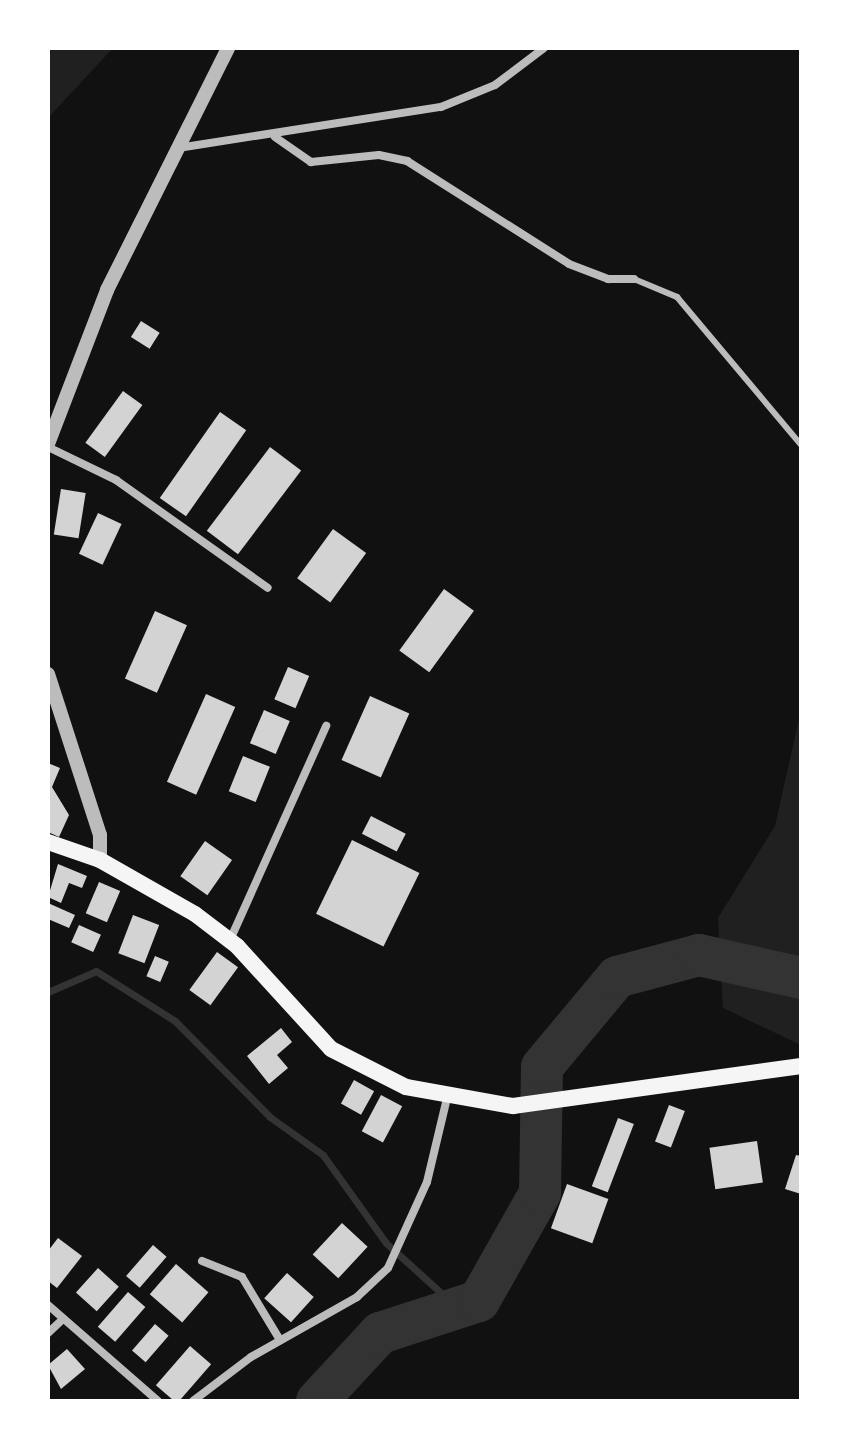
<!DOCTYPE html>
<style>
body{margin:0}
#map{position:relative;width:849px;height:1449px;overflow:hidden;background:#111;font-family:Georgia,serif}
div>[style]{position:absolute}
.green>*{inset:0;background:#202020}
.stream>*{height:7px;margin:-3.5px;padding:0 3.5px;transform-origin:3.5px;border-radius:3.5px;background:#333}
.river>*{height:42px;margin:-21px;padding:0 21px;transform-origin:21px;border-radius:21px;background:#333}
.building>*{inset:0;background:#d3d3d3;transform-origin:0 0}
.service>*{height:6px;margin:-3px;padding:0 3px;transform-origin:3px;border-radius:3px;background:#bcbcbc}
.minor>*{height:8px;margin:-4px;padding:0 4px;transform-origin:4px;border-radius:4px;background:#bcbcbc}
.tertiary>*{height:14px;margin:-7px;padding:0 7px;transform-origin:7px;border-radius:7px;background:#bcbcbc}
.secondary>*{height:16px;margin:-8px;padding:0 8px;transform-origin:8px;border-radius:8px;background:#f5f5f5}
span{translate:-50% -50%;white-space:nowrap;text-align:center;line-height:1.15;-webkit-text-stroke:7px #fff;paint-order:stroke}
.frame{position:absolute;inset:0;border:50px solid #fff;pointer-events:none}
</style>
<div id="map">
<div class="green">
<i style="clip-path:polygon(48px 48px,113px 48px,48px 118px)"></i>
<i style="clip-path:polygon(801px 710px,801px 1045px,723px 1008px,718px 918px,775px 826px)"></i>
</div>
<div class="stream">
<i style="left:48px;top:992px;width:52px;rotate:-23.6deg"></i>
<i style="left:96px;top:971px;width:93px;rotate:32.3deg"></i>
<i style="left:175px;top:1021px;width:135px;rotate:45.3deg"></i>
<i style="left:270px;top:1117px;width:65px;rotate:35.6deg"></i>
<i style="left:323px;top:1155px;width:108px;rotate:54.4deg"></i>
<i style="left:386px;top:1243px;width:101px;rotate:42.2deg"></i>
</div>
<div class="river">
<i style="left:317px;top:1401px;width:93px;rotate:-47.2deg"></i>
<i style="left:380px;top:1333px;width:104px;rotate:-17.9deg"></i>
<i style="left:479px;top:1301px;width:124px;rotate:-60.5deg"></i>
<i style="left:540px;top:1193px;width:126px;rotate:-89.1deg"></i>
<i style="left:542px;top:1067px;width:117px;rotate:-50.2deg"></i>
<i style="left:617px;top:977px;width:85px;rotate:-15deg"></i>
<i style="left:699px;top:955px;width:105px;rotate:12.7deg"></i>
</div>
<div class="building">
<i style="left:141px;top:321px;width:22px;height:19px;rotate:32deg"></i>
<i style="left:123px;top:391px;width:24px;height:64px;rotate:36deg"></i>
<i style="left:220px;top:412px;width:32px;height:105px;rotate:35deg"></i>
<i style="left:270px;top:447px;width:39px;height:105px;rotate:37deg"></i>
<i style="left:61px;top:489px;width:25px;height:46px;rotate:9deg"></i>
<i style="left:98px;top:513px;width:26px;height:45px;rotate:25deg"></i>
<i style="left:333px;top:529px;width:41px;height:61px;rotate:36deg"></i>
<i style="left:444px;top:589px;width:37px;height:76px;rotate:36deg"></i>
<i style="left:155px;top:611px;width:35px;height:74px;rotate:24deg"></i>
<i style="left:288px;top:667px;width:23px;height:35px;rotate:23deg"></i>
<i style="left:206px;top:694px;width:32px;height:96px;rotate:24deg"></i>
<i style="left:370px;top:696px;width:43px;height:70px;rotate:24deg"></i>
<i style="left:264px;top:710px;width:28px;height:36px;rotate:23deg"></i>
<i style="left:243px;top:756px;width:29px;height:38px;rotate:22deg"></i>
<i style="clip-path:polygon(48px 763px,60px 768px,52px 787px,69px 815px,59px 837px,48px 832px)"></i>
<i style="left:371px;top:816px;width:39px;height:20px;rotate:27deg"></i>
<i style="left:352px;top:840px;width:75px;height:82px;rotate:26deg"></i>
<i style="left:205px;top:841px;width:33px;height:43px;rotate:35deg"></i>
<i style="clip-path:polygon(58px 864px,87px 876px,82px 888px,69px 883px,61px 903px,48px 897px)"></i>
<i style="left:99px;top:882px;width:23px;height:34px;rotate:23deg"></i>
<i style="clip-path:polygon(48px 903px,75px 915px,69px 928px,48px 919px)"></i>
<i style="left:133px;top:915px;width:28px;height:41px;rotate:21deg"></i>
<i style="left:79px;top:925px;width:24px;height:19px;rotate:24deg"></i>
<i style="left:217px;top:952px;width:26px;height:47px;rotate:36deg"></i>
<i style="left:155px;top:956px;width:15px;height:22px;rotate:23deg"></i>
<i style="clip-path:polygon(281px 1028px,292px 1042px,277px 1055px,288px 1068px,269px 1084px,247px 1056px)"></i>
<i style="left:354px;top:1080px;width:23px;height:27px;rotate:29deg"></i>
<i style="left:381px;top:1095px;width:24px;height:41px;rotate:28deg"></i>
<i style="left:669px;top:1105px;width:17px;height:39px;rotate:21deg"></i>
<i style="left:618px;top:1118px;width:17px;height:73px;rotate:21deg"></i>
<i style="left:757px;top:1141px;width:42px;height:48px;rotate:82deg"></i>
<i style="clip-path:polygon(796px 1155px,801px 1156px,801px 1194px,785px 1189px)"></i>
<i style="left:567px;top:1184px;width:44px;height:47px;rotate:20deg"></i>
<i style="left:342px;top:1223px;width:35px;height:43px;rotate:43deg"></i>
<i style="clip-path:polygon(58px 1238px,82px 1256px,57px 1288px,48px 1281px,48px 1251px)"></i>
<i style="left:153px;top:1245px;width:18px;height:41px;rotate:41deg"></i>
<i style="left:176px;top:1264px;width:43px;height:40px;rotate:41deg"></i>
<i style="left:98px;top:1268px;width:28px;height:33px;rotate:42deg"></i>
<i style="left:287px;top:1273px;width:36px;height:34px;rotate:42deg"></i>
<i style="left:128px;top:1292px;width:23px;height:46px;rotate:41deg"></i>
<i style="left:155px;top:1324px;width:18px;height:35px;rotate:41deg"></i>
<i style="left:190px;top:1346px;width:28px;height:52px;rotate:41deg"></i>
<i style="clip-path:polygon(67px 1349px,85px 1369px,61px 1389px,48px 1365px)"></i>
</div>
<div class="service">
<i style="left:634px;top:279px;width:47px;rotate:22.7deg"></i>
<i style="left:677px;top:297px;width:193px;rotate:50deg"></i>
</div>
<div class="minor">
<i style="left:275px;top:137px;width:44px;rotate:34.8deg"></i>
<i style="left:311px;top:162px;width:68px;rotate:-5.9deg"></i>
<i style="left:379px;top:155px;width:29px;rotate:12deg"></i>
<i style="left:407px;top:161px;width:192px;rotate:32.4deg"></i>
<i style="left:569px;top:264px;width:42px;rotate:21deg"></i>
<i style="left:608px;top:279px;width:26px"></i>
<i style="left:178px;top:148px;width:266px;rotate:-8.9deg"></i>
<i style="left:441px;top:107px;width:58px;rotate:-22.2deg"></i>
<i style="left:495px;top:85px;width:61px;rotate:-37.1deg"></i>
<i style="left:48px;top:447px;width:76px;rotate:25.9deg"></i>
<i style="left:116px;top:480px;width:186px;rotate:35.4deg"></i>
<i style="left:230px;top:940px;width:235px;rotate:-65.8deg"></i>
<i style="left:202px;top:1261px;width:43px;rotate:21.8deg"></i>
<i style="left:242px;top:1277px;width:74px;rotate:58.9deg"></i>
<i style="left:48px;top:1305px;width:146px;rotate:41.1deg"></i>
<i style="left:48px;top:1333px;width:21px;rotate:-43deg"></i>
<i style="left:193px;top:1401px;width:73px;rotate:-37.2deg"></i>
<i style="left:251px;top:1357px;width:122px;rotate:-29.5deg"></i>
<i style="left:357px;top:1297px;width:42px;rotate:-43.1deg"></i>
<i style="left:388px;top:1268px;width:94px;rotate:-65.6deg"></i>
<i style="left:427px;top:1182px;width:86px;rotate:-76.6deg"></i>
</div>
<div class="tertiary">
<i style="left:48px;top:444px;width:165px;rotate:-69deg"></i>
<i style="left:107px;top:290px;width:271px;rotate:-63.4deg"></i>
<i style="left:48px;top:674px;width:169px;rotate:72.1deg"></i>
<i style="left:100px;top:835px;width:25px;rotate:90deg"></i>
</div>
<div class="secondary">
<i style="left:48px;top:842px;width:55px;rotate:19.1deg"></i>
<i style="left:100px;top:860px;width:109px;rotate:29.6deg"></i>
<i style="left:195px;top:914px;width:53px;rotate:37.3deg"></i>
<i style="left:237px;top:946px;width:139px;rotate:47.6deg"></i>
<i style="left:331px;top:1049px;width:84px;rotate:26.9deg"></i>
<i style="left:406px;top:1087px;width:109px;rotate:10.1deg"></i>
<i style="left:513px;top:1106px;width:291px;rotate:-7.9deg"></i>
</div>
<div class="frame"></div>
</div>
